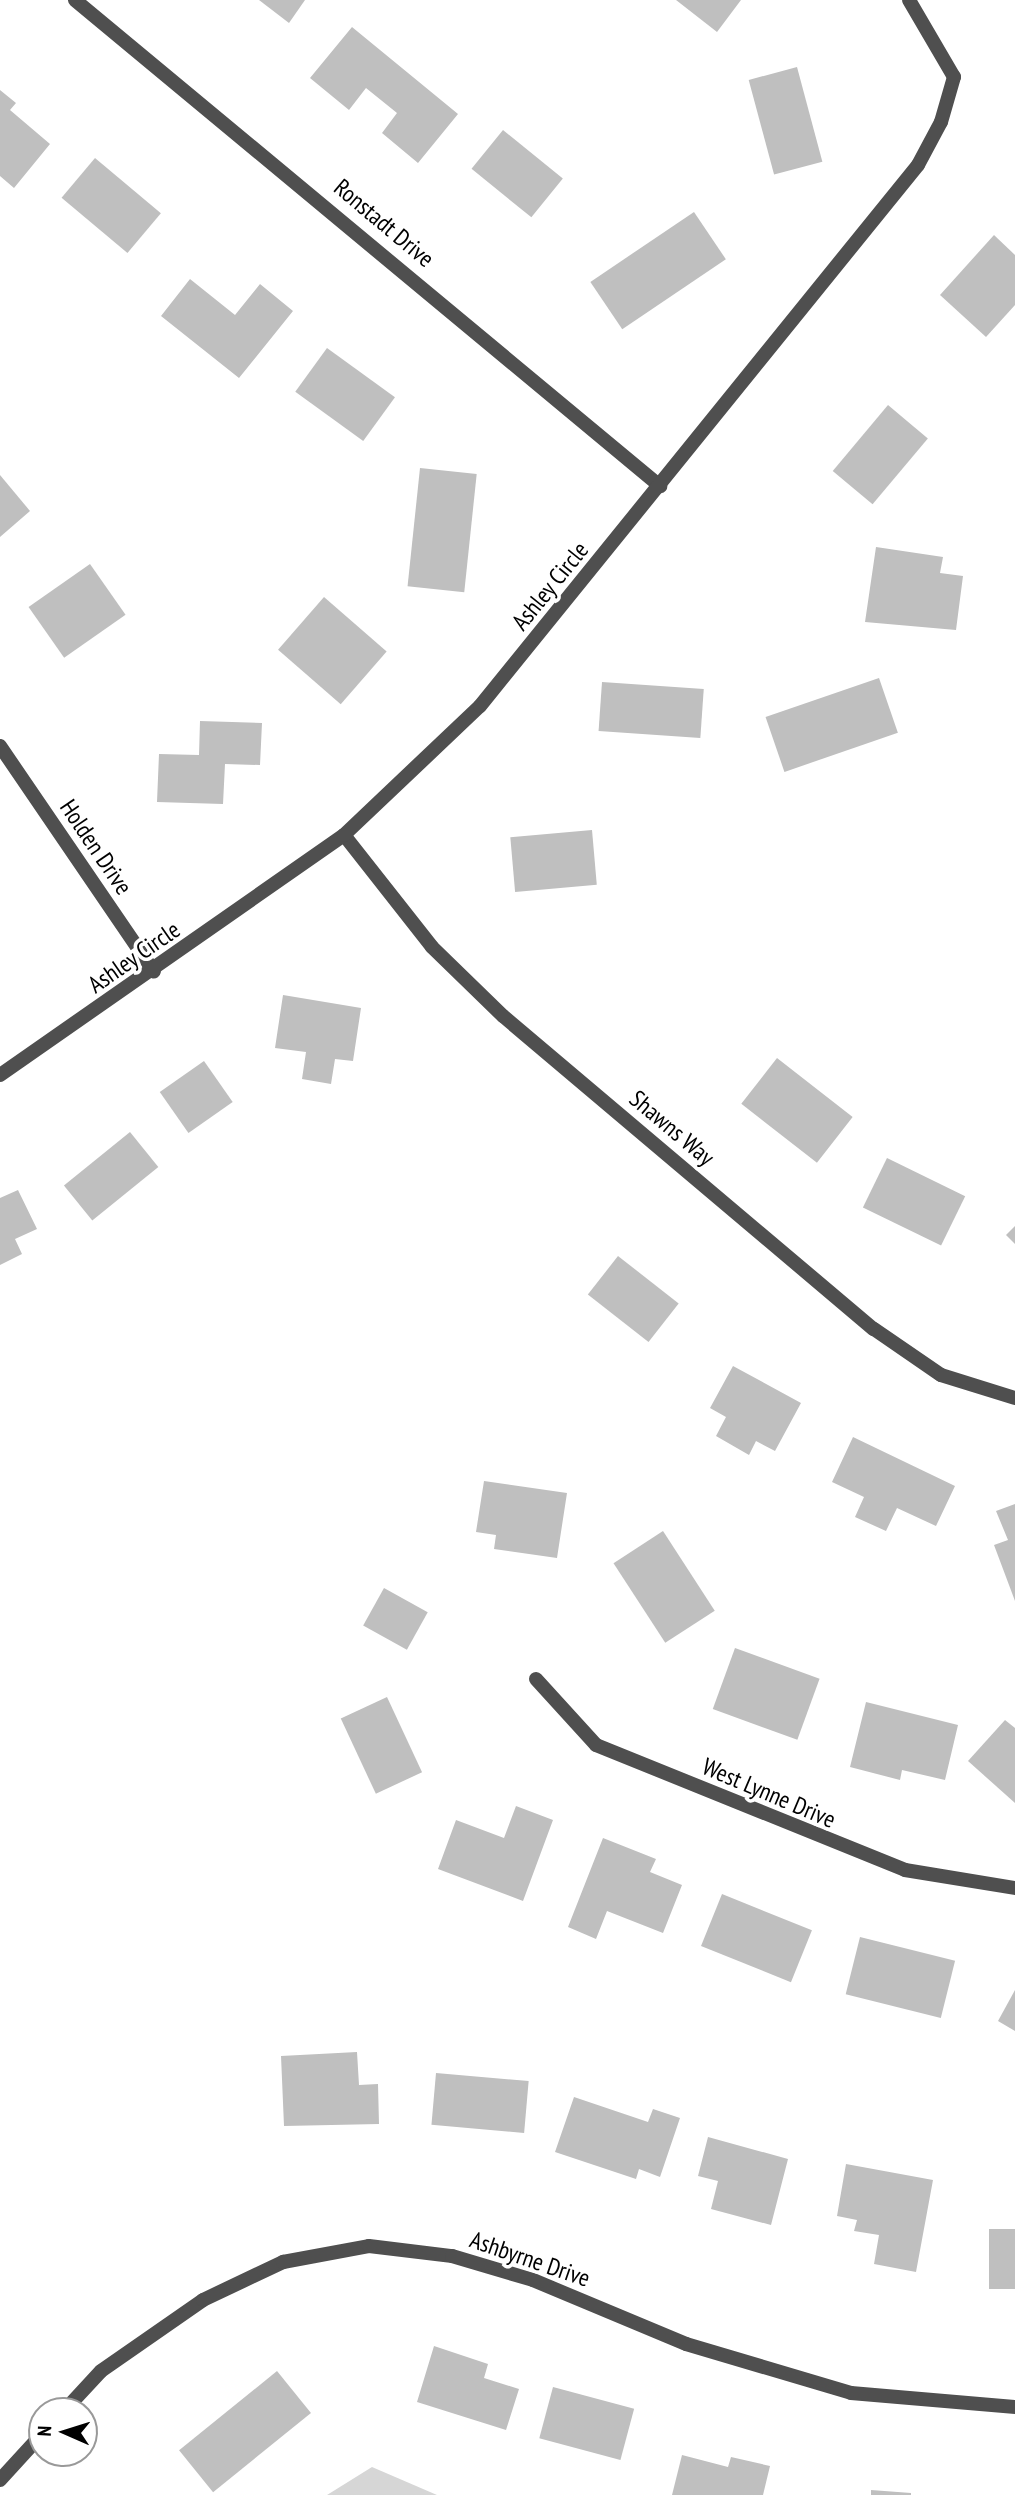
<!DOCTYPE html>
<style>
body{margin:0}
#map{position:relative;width:1015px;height:2495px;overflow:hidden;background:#fff;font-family:"PT Sans Narrow",sans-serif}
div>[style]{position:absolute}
.green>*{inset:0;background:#d6d6d6}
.building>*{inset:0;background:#bfbfbf;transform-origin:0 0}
.minor>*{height:14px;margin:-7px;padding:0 7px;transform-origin:7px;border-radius:7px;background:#4f4f4f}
span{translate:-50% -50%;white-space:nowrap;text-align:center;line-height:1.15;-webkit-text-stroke:7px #fff;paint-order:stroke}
.street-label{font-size:24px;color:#000}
.north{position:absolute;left:28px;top:2397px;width:70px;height:70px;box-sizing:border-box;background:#fff;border:2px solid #999;border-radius:50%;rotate:273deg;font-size:19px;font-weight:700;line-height:28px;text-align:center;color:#000}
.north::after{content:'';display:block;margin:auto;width:24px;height:32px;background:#000;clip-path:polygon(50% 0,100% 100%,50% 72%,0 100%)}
</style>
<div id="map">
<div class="green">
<i style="clip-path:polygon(372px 2467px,437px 2495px,327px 2495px)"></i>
</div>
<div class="building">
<i style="clip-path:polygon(259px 0,305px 0,289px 23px)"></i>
<i style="clip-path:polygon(676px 0,741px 0,717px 32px)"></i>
<i style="clip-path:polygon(352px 27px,458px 114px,418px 163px,382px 133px,397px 113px,366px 88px,349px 110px,310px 78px)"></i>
<i style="left:797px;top:67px;width:98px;height:50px;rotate:75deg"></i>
<i style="clip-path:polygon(0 90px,16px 103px,10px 110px,50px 144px,14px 188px,0 176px)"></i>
<i style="left:503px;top:130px;width:77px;height:50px;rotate:39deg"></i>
<i style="left:95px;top:158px;width:86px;height:52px;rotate:40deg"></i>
<i style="left:694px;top:212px;width:57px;height:125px;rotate:56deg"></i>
<i style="clip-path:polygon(994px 235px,1015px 255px,1015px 305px,986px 337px,940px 295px)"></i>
<i style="clip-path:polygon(190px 279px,235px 315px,260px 284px,293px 311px,239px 378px,161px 316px)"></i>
<i style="left:327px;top:348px;width:84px;height:54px;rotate:36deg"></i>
<i style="left:888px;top:405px;width:52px;height:86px;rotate:40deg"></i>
<i style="left:420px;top:468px;width:57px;height:119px;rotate:6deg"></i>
<i style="clip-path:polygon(0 475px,30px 511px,0 537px)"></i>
<i style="clip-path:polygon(876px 547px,943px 557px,940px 573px,963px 576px,956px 630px,865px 622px)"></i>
<i style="left:90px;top:564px;width:62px;height:75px;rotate:55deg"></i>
<i style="left:324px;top:597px;width:83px;height:70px;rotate:41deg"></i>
<i style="left:879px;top:678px;width:58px;height:120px;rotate:71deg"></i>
<i style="left:602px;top:682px;width:102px;height:49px;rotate:4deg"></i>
<i style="clip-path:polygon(200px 721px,262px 723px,260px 765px,225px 764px,223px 804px,157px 802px,159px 754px,199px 755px)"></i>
<i style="left:592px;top:830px;width:55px;height:82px;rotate:85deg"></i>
<i style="clip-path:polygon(283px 995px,361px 1008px,353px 1061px,335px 1059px,331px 1084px,302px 1079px,306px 1052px,275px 1048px)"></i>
<i style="left:777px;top:1058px;width:96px;height:58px;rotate:38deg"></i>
<i style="left:204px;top:1061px;width:50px;height:54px;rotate:55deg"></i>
<i style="left:130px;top:1132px;width:45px;height:85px;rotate:51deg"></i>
<i style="left:887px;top:1158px;width:87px;height:55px;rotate:26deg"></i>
<i style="clip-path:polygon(18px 1190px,37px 1229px,15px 1239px,22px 1254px,0 1265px,0 1198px)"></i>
<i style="clip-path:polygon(1015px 1226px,1015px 1244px,1006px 1235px)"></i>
<i style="left:618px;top:1256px;width:77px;height:49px;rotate:38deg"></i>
<i style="clip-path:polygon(733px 1366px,801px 1403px,775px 1451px,756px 1441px,749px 1455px,716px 1436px,726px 1417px,710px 1408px)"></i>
<i style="clip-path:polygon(853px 1437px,955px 1486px,936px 1526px,897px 1508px,886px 1531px,855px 1517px,864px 1497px,832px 1482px)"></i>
<i style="clip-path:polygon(484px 1481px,567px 1493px,557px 1558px,494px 1549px,496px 1535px,476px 1532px)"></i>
<i style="clip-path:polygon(1015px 1504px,1015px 1601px,994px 1545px,1008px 1540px,996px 1511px)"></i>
<i style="left:663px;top:1531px;width:95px;height:59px;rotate:57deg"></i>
<i style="left:384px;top:1588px;width:50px;height:43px;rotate:29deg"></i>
<i style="left:735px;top:1648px;width:90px;height:65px;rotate:20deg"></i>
<i style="left:387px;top:1697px;width:83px;height:51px;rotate:65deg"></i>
<i style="clip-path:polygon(866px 1702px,958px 1725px,945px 1780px,902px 1770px,900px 1780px,850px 1767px)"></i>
<i style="clip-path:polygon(1005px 1720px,1015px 1728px,1015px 1803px,968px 1761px)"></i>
<i style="clip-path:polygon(516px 1806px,553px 1820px,523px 1901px,438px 1869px,456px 1820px,504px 1838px)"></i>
<i style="clip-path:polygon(603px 1838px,656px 1859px,650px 1872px,682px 1885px,663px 1933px,607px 1911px,596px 1939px,568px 1927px)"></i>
<i style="left:722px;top:1894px;width:97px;height:56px;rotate:22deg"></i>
<i style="left:860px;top:1937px;width:98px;height:59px;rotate:14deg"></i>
<i style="clip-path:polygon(1015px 1990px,1015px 2031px,998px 2021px)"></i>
<i style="clip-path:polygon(357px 2052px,359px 2085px,378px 2084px,379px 2124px,284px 2126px,281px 2056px)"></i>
<i style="left:436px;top:2073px;width:93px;height:52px;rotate:5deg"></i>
<i style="clip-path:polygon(574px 2097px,648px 2122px,653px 2109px,680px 2118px,660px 2177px,639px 2169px,636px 2179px,555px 2152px)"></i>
<i style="clip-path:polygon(708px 2137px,788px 2159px,771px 2225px,711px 2209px,718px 2181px,698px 2176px)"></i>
<i style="clip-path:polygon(846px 2164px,933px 2180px,916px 2272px,874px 2264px,879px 2235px,854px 2231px,857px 2220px,837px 2216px)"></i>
<i style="left:989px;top:2229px;width:26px;height:60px"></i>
<i style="clip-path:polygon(434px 2346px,488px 2364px,484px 2378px,519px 2389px,506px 2430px,417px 2402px)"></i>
<i style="left:277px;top:2371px;width:54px;height:126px;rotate:51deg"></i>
<i style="left:553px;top:2387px;width:84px;height:53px;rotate:15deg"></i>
<i style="clip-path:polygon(682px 2455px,728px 2467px,731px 2457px,770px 2466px,763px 2495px,672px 2495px)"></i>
<i style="clip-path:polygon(871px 2490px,911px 2493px,911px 2495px,871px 2495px)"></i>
</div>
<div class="minor">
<i style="left:75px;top:0;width:761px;rotate:39.72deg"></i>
<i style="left:0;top:746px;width:273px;rotate:55.7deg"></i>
<i style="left:344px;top:835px;width:142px;rotate:51.8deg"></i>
<i style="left:432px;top:947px;width:99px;rotate:44.2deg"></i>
<i style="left:503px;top:1016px;width:485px;rotate:40.2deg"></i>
<i style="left:874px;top:1329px;width:81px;rotate:34.5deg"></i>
<i style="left:941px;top:1375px;width:77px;rotate:17.3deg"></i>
<i style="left:0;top:1075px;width:419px;rotate:-34.9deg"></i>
<i style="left:344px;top:835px;width:187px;rotate:-43.5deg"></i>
<i style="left:480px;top:706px;width:696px;rotate:-51.01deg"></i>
<i style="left:918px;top:165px;width:49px;rotate:-61.9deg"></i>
<i style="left:941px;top:122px;width:47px;rotate:-73.9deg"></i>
<i style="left:954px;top:77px;width:89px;rotate:-120.3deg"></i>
<i style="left:536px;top:1679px;width:89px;rotate:47.7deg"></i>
<i style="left:596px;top:1745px;width:333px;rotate:22deg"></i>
<i style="left:905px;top:1870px;width:111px;rotate:9.3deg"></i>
<i style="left:64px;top:2411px;width:54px;rotate:-47.2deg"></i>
<i style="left:101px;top:2371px;width:124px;rotate:-34.8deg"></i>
<i style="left:203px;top:2300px;width:89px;rotate:-25.4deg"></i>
<i style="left:283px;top:2262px;width:87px;rotate:-10.5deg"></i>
<i style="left:369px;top:2246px;width:84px;rotate:6.9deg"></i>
<i style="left:452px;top:2256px;width:84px;rotate:16.5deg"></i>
<i style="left:533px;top:2280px;width:166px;rotate:22.7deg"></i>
<i style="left:686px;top:2344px;width:172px;rotate:16.5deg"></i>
<i style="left:851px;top:2393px;width:165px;rotate:4.9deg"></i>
<i style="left:0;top:2480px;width:62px;rotate:-47.6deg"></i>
</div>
<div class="street-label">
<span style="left:384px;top:223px;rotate:40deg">Ronstadt Drive</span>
<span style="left:550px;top:586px;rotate:-51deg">Ashley Circle</span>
<span style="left:96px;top:847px;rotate:56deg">Holden Drive</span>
<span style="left:134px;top:957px;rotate:-35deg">Ashley Circle</span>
<span style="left:672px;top:1128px;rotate:40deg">Shawns Way</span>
<span style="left:769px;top:1793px;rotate:23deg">West Lynne Drive</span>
<span style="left:530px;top:2259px;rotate:19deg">Ashbyrne Drive</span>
</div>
<div class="north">N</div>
</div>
